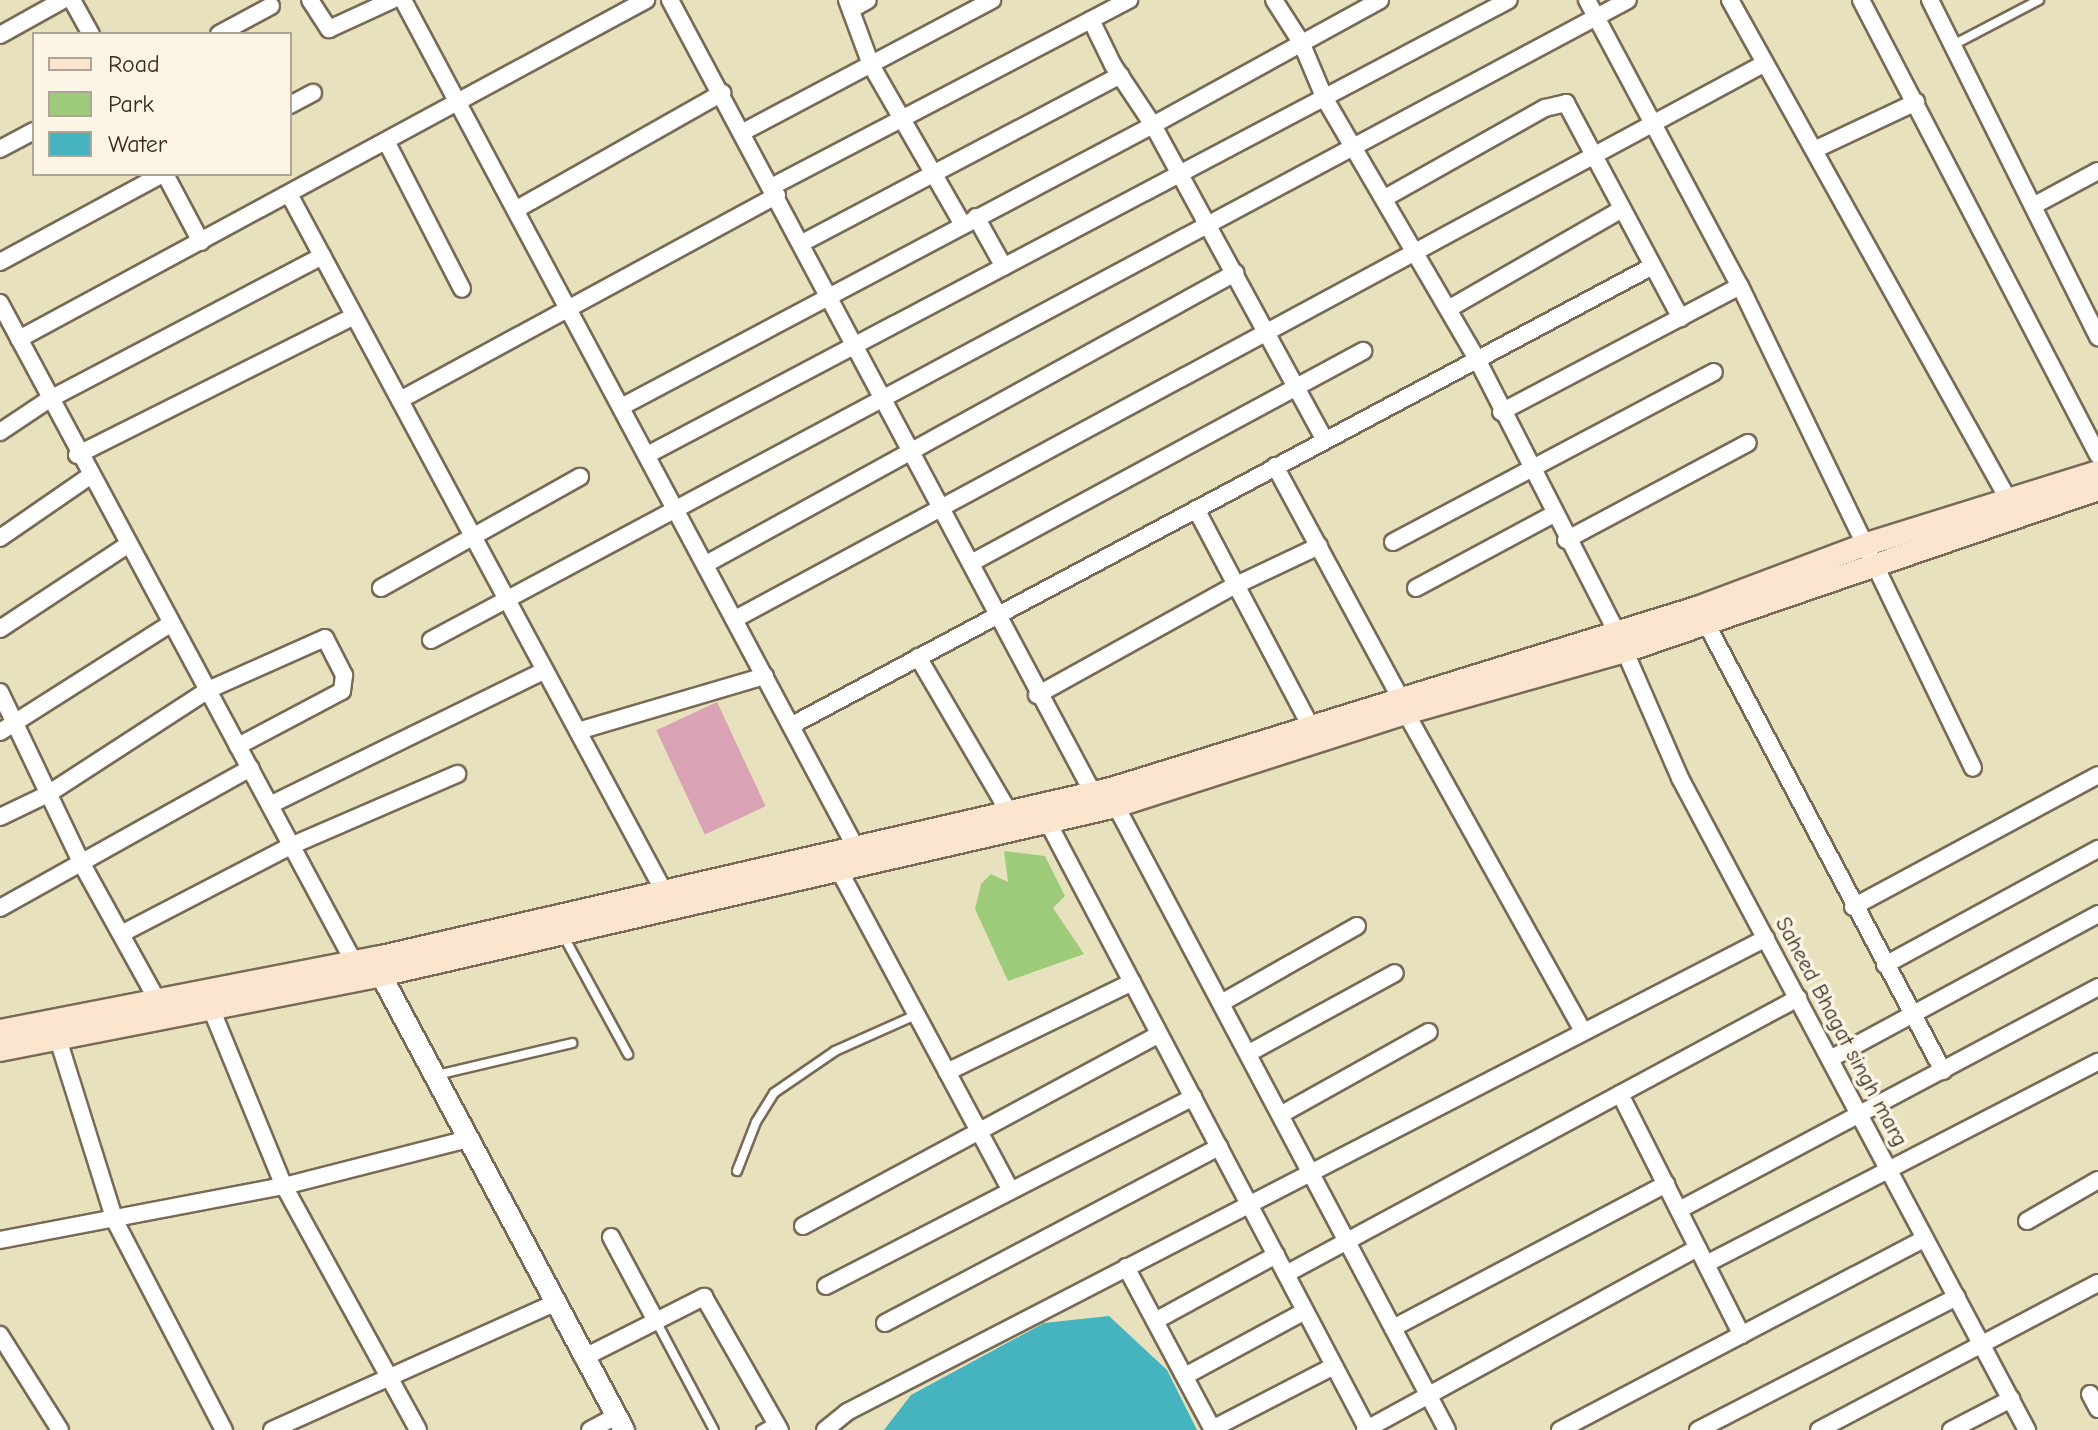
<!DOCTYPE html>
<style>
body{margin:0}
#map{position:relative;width:2098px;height:1430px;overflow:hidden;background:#e8e1bd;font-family:"Comic Neue",sans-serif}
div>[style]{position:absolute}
.green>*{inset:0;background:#9dcb79}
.water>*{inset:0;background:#45b4bf}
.building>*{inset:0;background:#daa2b5;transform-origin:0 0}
.roads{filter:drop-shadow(2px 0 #786a56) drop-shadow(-2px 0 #786a56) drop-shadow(0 2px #786a56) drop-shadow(0 -2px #786a56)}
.service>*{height:8px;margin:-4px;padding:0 4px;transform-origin:4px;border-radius:4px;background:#fff}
.minor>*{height:16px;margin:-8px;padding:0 8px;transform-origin:8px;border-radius:8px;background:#fff}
.tertiary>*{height:20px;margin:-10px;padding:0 10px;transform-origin:10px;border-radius:10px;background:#fff}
.secondary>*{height:22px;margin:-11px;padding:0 11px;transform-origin:11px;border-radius:11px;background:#fbe5cf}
span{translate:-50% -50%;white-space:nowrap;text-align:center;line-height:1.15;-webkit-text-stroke:7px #fcf5e5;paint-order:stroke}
.street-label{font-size:22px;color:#3b2a1e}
.legend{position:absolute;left:32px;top:32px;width:260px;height:144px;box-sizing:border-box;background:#fcf5e5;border:2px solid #afa495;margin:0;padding:10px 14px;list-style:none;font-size:24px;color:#3b2a1e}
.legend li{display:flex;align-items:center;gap:16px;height:40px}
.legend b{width:40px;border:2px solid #afa495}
</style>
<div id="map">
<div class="green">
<i style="clip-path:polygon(1004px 851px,1045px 856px,1065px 896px,1053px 908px,1084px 954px,1008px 981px,975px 909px,981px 884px,991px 874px,1008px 882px)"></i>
</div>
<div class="water">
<i style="clip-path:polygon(1109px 1316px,1167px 1370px,1197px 1430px,884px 1430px,911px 1395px,1044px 1323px)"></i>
</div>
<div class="building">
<i style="left:717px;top:702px;width:115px;height:67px;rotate:65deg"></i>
</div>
<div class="roads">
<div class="service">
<i style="left:1953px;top:45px;width:97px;rotate:-27.6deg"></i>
<i style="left:563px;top:935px;width:136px;rotate:61.4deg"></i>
<i style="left:437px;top:1075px;width:139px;rotate:-13.3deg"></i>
<i style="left:737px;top:1171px;width:53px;rotate:-68.8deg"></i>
<i style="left:756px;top:1122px;width:34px;rotate:-58deg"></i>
<i style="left:774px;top:1093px;width:74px;rotate:-34.5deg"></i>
<i style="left:835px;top:1051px;width:89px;rotate:-24deg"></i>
<i style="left:656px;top:1321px;width:123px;rotate:62deg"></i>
<i style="left:761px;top:1430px;width:16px;rotate:-30deg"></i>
</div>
<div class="minor">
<i style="left:72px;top:0;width:39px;rotate:61deg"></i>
<i style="left:310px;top:0;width:35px;rotate:57deg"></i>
<i style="left:329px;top:29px;width:69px;rotate:-24.7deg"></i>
<i style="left:403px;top:0;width:964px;rotate:61.89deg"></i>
<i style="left:670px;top:0;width:899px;rotate:61.92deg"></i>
<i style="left:847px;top:0;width:69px;rotate:69.7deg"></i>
<i style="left:871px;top:65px;width:185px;rotate:60.1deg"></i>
<i style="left:1274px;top:0;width:50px;rotate:57.3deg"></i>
<i style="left:1301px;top:42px;width:62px;rotate:67.2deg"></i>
<i style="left:1325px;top:99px;width:303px;rotate:59.7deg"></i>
<i style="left:1478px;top:361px;width:305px;rotate:62.9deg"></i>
<i style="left:1617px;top:633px;width:158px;rotate:66.5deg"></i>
<i style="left:1680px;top:778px;width:739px;rotate:61.98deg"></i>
<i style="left:1587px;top:0;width:324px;rotate:61.9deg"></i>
<i style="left:1740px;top:286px;width:535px;rotate:64.2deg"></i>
<i style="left:1730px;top:0;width:569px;rotate:60.87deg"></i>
<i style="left:1861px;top:0;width:513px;rotate:62.49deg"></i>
<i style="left:1930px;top:0;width:377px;rotate:63.5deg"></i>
<i style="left:852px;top:9px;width:18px;rotate:-29deg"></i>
<i style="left:1091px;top:20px;width:50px;rotate:63.9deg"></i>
<i style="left:1113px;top:65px;width:72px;rotate:56.3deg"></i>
<i style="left:1153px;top:125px;width:259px;rotate:-28.8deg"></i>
<i style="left:219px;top:34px;width:59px;rotate:-28.3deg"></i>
<i style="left:0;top:35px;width:72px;rotate:-29.1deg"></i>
<i style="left:290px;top:105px;width:26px;rotate:-28deg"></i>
<i style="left:743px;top:132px;width:282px;rotate:-27.9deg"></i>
<i style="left:386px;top:141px;width:166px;rotate:62.8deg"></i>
<i style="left:0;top:149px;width:38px;rotate:-28deg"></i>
<i style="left:1814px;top:150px;width:113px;rotate:-25.2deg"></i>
<i style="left:165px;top:174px;width:77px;rotate:62.1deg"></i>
<i style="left:773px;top:186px;width:402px;rotate:-27.6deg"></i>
<i style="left:290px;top:196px;width:798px;rotate:61.73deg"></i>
<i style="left:1385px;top:198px;width:184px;rotate:-29.4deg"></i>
<i style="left:1545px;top:108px;width:22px;rotate:-13deg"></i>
<i style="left:1566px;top:103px;width:244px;rotate:61.9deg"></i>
<i style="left:2033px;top:206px;width:74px;rotate:-28.3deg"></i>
<i style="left:517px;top:209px;width:236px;rotate:-29.5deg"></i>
<i style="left:976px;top:217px;width:57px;rotate:60.8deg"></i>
<i style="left:802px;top:243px;width:360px;rotate:-27.8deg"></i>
<i style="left:0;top:262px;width:185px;rotate:-28.4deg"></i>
<i style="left:0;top:303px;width:748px;rotate:61.76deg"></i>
<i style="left:1450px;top:308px;width:198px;rotate:-29.9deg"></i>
<i style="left:19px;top:339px;width:713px;rotate:-28.4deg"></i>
<i style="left:400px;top:400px;width:429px;rotate:-28.5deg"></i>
<i style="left:623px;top:406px;width:600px;rotate:-27.93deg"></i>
<i style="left:1153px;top:125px;width:359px;rotate:61.4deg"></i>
<i style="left:1501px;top:412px;width:270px;rotate:-27.8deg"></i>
<i style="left:0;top:432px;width:58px;rotate:-33.7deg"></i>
<i style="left:48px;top:400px;width:310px;rotate:-27.7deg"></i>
<i style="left:649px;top:454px;width:972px;rotate:-27.83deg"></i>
<i style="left:77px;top:455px;width:310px;rotate:-26.6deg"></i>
<i style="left:1275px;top:466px;width:263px;rotate:61.6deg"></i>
<i style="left:1196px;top:509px;width:244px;rotate:62.2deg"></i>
<i style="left:0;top:538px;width:109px;rotate:-34.6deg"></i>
<i style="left:1566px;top:540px;width:206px;rotate:-28.1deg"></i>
<i style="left:1393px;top:542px;width:363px;rotate:-27.9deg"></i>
<i style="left:708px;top:563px;width:602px;rotate:-28.82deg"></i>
<i style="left:971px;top:563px;width:446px;rotate:-28.4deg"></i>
<i style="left:381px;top:588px;width:228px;rotate:-29.2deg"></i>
<i style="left:1416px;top:588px;width:157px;rotate:-28.2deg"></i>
<i style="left:737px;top:618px;width:1168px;rotate:-28.36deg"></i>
<i style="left:1706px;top:623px;width:507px;rotate:62.12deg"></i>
<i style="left:0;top:629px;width:151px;rotate:-33.4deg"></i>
<i style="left:431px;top:640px;width:1357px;rotate:-28.13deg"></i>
<i style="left:918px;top:657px;width:180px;rotate:59.6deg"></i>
<i style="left:0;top:692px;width:193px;rotate:64.5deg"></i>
<i style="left:83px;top:866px;width:157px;rotate:61deg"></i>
<i style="left:1037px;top:695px;width:225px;rotate:-29deg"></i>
<i style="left:1234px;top:586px;width:94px;rotate:-25.2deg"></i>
<i style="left:1406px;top:713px;width:364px;rotate:60.9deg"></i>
<i style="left:794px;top:724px;width:971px;rotate:-28.07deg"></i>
<i style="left:578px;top:731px;width:195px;rotate:-16.4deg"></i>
<i style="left:0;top:732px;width:201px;rotate:-32.4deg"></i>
<i style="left:270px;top:805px;width:306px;rotate:-26.1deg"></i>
<i style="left:1116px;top:806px;width:706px;rotate:62.06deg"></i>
<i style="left:1044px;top:815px;width:695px;rotate:62.22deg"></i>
<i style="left:0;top:817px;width:53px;rotate:-25.6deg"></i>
<i style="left:48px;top:794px;width:191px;rotate:-33deg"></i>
<i style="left:208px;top:690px;width:128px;rotate:-24deg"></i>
<i style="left:325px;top:638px;width:42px;rotate:62.8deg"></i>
<i style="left:344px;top:675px;width:16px;rotate:97deg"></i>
<i style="left:342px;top:691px;width:118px;rotate:152.1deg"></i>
<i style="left:840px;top:872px;width:360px;rotate:61.8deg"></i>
<i style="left:1853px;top:907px;width:278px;rotate:-28.3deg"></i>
<i style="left:0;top:908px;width:287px;rotate:-29.2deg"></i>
<i style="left:121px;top:934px;width:194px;rotate:-27.4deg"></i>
<i style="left:293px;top:845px;width:179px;rotate:-23.4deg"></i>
<i style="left:1885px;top:965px;width:243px;rotate:-28.6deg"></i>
<i style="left:208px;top:1001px;width:200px;rotate:67.7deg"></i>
<i style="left:284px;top:1186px;width:278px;rotate:61.2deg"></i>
<i style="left:1223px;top:1002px;width:154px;rotate:-29.6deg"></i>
<i style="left:58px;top:1039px;width:191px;rotate:72.6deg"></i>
<i style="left:115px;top:1221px;width:236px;rotate:62.5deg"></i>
<i style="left:1249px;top:1053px;width:166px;rotate:-28.7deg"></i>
<i style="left:1830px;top:1059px;width:305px;rotate:-28.4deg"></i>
<i style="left:947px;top:1072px;width:206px;rotate:-25.9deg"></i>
<i style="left:1620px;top:1094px;width:270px;rotate:63.2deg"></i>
<i style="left:1282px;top:1114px;width:168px;rotate:-29.2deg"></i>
<i style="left:1679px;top:1210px;width:475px;rotate:-28deg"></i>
<i style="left:2027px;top:1221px;width:82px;rotate:-30deg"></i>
<i style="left:803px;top:1226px;width:404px;rotate:-28.3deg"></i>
<i style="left:611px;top:1237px;width:95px;rotate:61.8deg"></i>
<i style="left:0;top:1240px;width:289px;rotate:-10.8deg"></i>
<i style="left:284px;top:1186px;width:191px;rotate:-14.3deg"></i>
<i style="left:1706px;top:1264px;width:441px;rotate:-27.3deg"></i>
<i style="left:1126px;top:1267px;width:185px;rotate:61.9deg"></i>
<i style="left:1286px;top:1274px;width:582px;rotate:-28.33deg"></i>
<i style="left:826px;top:1286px;width:413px;rotate:-27.2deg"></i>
<i style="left:1155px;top:1321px;width:138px;rotate:-28.6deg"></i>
<i style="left:885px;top:1323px;width:378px;rotate:-27.8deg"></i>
<i style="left:1393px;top:1328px;width:309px;rotate:-27.8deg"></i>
<i style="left:0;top:1335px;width:112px;rotate:57.7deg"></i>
<i style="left:583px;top:1358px;width:136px;rotate:-26.8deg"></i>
<i style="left:704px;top:1297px;width:153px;rotate:60.3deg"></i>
<i style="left:1185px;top:1376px;width:136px;rotate:-28.4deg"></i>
<i style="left:2090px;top:1394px;width:17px;rotate:62deg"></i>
<i style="left:1212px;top:1429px;width:137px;rotate:-27.3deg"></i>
<i style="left:272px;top:1430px;width:308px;rotate:-24.2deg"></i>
<i style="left:590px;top:1430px;width:30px;rotate:-28deg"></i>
<i style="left:825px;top:1430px;width:28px;rotate:-39deg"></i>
<i style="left:847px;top:1412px;width:1034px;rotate:-27.28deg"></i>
<i style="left:1365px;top:1430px;width:379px;rotate:-28.7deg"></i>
<i style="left:1560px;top:1430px;width:412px;rotate:-27.7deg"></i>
<i style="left:1698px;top:1430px;width:291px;rotate:-27.2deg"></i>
<i style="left:1819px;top:1430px;width:315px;rotate:-27.8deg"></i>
<i style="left:1951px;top:1430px;width:68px;rotate:-27.3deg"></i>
</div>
<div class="tertiary">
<i style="left:381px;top:975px;width:516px;rotate:61.89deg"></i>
</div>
<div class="secondary">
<i style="left:0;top:1031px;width:384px;rotate:-11deg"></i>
<i style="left:377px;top:958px;width:753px;rotate:-12.97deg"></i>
<i style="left:1111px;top:789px;width:616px;rotate:-17.17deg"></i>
<i style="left:1700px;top:607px;width:178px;rotate:-20.7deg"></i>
<i style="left:1867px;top:544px;width:242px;rotate:-17.3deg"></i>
<i style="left:0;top:1050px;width:388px;rotate:-11.1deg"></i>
<i style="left:381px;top:975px;width:754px;rotate:-12.95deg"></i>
<i style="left:1116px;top:806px;width:305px;rotate:-17.8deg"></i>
<i style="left:1406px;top:713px;width:228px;rotate:-15.8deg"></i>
<i style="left:1625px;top:651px;width:500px;rotate:-18.9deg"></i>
</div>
</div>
<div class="street-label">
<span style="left:1841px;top:1032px;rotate:62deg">Saheed Bhagat singh marg</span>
</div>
<ul class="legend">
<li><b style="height:10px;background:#fbe5cf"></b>Road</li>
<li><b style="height:22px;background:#9dcb79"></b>Park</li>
<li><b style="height:22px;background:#45b4bf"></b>Water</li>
</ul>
</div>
